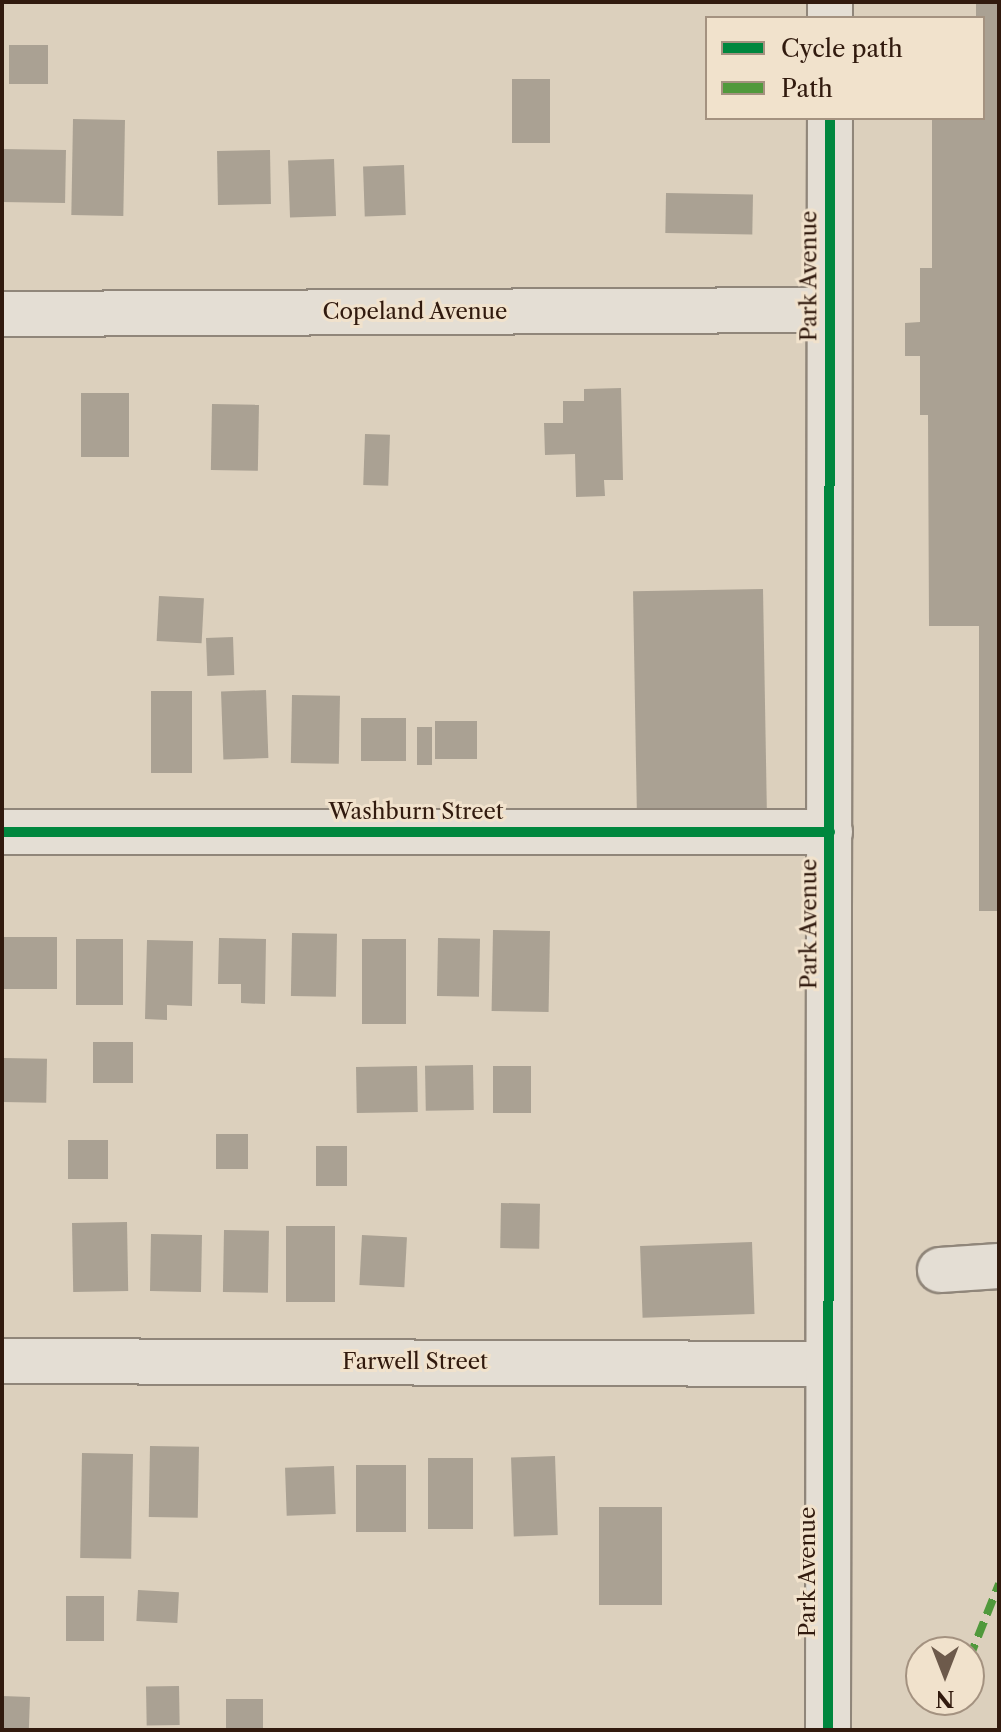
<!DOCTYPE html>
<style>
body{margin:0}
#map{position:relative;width:1001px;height:1732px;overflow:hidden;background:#dcd0bd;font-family:"Libre Caslon Text",serif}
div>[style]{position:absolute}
.building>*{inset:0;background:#aaa193;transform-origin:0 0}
.roads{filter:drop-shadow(2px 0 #90867a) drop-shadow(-2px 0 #90867a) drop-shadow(0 2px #90867a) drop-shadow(0 -2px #90867a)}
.minor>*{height:44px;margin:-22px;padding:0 22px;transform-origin:22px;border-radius:22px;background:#e4ded4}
.tertiary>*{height:44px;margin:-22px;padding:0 22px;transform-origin:22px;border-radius:22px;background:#e4ded4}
.quiet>*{height:8px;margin-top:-4px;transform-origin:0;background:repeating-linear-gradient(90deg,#50993c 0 16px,transparent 0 24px)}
.cycleway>*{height:10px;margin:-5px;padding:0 5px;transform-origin:5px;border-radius:5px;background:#00873e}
span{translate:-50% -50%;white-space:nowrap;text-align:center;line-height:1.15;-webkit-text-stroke:6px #f1e2cc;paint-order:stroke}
.street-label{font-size:22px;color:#311a0e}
.frame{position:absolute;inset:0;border:4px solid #311a0e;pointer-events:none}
.legend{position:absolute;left:705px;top:16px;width:280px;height:104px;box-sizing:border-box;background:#f1e2cc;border:2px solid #a49280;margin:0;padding:10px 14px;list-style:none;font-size:24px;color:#311a0e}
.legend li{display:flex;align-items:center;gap:16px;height:40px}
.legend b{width:40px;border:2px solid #a49280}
.north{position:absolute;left:905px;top:1636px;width:80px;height:80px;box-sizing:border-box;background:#f1e2cc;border:2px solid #a49280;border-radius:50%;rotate:180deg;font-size:22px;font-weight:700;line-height:32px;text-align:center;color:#311a0e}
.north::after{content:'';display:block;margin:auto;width:28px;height:36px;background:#6d5a4b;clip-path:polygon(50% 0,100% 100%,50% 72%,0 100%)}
</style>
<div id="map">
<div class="building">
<i style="clip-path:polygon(976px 2px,999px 2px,999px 911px,979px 911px,979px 626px,929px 626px,928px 415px,920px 415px,920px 356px,905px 356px,905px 323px,920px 322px,920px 268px,932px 268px,932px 118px,983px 118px,983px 18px,976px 18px)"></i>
<i style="left:48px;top:45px;width:39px;height:39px;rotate:90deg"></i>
<i style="left:512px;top:79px;width:38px;height:64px"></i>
<i style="left:73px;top:119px;width:52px;height:96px;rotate:1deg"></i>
<i style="left:2px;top:149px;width:64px;height:53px;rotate:1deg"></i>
<i style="left:270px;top:150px;width:54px;height:53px;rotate:89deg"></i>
<i style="left:334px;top:159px;width:57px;height:46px;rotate:88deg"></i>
<i style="left:404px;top:165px;width:50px;height:41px;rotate:88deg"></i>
<i style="left:666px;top:193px;width:87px;height:40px;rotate:1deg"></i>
<i style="clip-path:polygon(621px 388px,623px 480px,604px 480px,605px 496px,576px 497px,575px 454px,545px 455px,544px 423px,563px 423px,563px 401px,584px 401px,584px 389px)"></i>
<i style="left:81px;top:393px;width:48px;height:64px"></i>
<i style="left:212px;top:404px;width:47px;height:66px;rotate:1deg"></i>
<i style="left:365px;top:434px;width:25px;height:51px;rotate:2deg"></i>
<i style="left:763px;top:589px;width:220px;height:130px;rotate:89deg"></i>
<i style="left:159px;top:596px;width:45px;height:45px;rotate:3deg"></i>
<i style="left:233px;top:637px;width:38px;height:27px;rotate:88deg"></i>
<i style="left:266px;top:690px;width:68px;height:45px;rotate:88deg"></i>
<i style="left:151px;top:691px;width:41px;height:82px"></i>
<i style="left:292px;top:695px;width:48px;height:68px;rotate:1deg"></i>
<i style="left:406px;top:718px;width:43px;height:45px;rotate:90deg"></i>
<i style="left:435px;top:721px;width:42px;height:38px"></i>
<i style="left:417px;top:727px;width:15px;height:38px"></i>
<i style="left:493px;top:930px;width:57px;height:81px;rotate:1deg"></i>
<i style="left:292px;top:933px;width:45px;height:63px;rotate:1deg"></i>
<i style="left:57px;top:937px;width:52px;height:53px;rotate:90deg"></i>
<i style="clip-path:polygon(219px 938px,266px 939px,265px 1004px,241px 1003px,241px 984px,218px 984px)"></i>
<i style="left:438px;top:938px;width:42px;height:58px;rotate:1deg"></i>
<i style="left:76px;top:939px;width:47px;height:66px"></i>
<i style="left:362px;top:939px;width:44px;height:85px"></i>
<i style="clip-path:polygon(147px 940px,193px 941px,192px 1006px,167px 1005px,167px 1020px,145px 1019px)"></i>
<i style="left:93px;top:1042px;width:40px;height:41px"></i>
<i style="left:3px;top:1058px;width:44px;height:44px;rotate:1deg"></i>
<i style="left:473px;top:1065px;width:45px;height:48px;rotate:89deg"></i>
<i style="left:417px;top:1066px;width:46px;height:61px;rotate:89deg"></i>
<i style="left:493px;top:1066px;width:38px;height:47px"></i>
<i style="left:216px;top:1134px;width:32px;height:35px"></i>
<i style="left:68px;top:1140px;width:40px;height:39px"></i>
<i style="left:316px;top:1146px;width:31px;height:40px"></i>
<i style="left:501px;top:1203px;width:39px;height:45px;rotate:1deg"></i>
<i style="left:127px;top:1222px;width:69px;height:55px;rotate:89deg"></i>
<i style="left:286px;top:1226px;width:49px;height:76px"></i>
<i style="left:224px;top:1230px;width:45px;height:62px;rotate:1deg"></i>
<i style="left:151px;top:1234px;width:51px;height:57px;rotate:1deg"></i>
<i style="left:362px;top:1235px;width:45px;height:50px;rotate:3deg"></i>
<i style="left:752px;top:1242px;width:72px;height:112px;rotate:88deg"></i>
<i style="left:150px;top:1446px;width:49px;height:71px;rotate:1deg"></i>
<i style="left:82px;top:1453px;width:51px;height:105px;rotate:1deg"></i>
<i style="left:555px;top:1456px;width:79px;height:44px;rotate:88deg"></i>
<i style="left:428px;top:1458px;width:45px;height:71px"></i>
<i style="left:356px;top:1465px;width:50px;height:67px"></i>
<i style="left:334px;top:1466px;width:48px;height:49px;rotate:88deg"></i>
<i style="left:599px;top:1507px;width:63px;height:98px"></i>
<i style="left:138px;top:1590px;width:41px;height:31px;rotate:3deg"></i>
<i style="left:66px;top:1596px;width:38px;height:45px"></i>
<i style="left:179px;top:1686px;width:39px;height:33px;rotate:89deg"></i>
<i style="left:2px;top:1696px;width:28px;height:34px;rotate:2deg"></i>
<i style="left:226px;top:1699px;width:37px;height:31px"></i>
</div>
<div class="roads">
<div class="minor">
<i style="left:2px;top:314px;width:827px;rotate:-0.28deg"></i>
<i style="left:2px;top:832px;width:828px"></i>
<i style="left:940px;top:1270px;width:59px;rotate:-3.9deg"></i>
<i style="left:2px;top:1361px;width:826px;rotate:0.21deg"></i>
</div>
<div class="tertiary">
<i style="left:830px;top:18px;width:16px;rotate:-90deg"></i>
<i style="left:828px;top:1730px;width:1612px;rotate:-89.93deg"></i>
</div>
</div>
<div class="quiet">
<i style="left:969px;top:1659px;width:81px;rotate:-68.2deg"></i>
</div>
<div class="cycleway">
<i style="left:2px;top:832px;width:828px"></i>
<i style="left:828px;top:1730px;width:1612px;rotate:-89.93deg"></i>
</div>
<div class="street-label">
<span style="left:809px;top:276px;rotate:-90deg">Park Avenue</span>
<span style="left:415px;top:312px">Copeland Avenue</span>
<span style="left:416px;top:812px">Washburn Street</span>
<span style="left:809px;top:924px;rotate:-90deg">Park Avenue</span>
<span style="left:415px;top:1362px">Farwell Street</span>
<span style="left:808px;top:1572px;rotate:-90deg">Park Avenue</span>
</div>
<div class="frame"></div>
<ul class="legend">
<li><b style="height:10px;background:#00873e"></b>Cycle path</li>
<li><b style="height:10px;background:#50993c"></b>Path</li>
</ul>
<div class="north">N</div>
</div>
